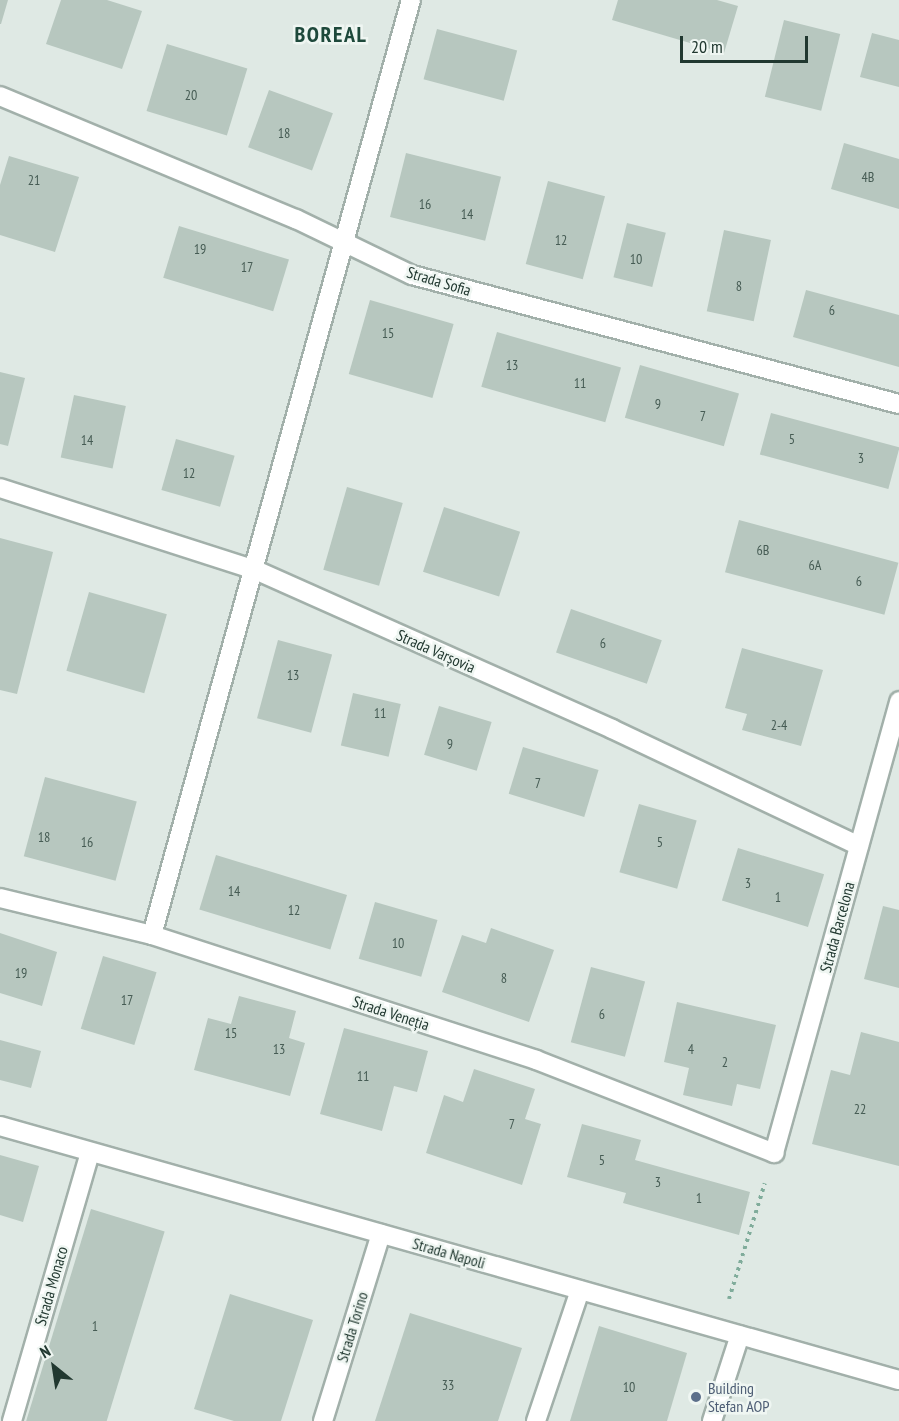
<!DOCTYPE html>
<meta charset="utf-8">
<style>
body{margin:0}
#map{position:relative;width:899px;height:1421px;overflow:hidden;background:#dfe9e4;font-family:"PT Sans Narrow",sans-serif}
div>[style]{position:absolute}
.building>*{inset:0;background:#b7c7bf;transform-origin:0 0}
.path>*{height:4px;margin-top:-2px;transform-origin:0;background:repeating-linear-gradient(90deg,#80ac9b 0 3px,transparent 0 7.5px)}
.roads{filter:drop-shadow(2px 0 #a2b0aa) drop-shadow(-2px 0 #a2b0aa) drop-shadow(0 2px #a2b0aa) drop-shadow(0 -2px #a2b0aa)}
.minor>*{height:18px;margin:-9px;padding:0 9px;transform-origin:9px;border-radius:9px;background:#fff}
.dots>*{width:16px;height:16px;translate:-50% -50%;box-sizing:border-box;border:3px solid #eff6f2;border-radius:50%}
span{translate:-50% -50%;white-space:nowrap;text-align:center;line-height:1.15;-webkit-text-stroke:5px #eff6f2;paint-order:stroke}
.number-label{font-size:14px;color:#465c54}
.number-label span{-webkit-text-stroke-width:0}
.street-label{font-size:16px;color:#213830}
.service-label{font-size:16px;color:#4e5e75}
.left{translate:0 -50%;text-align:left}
.district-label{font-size:22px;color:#1e493b;font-weight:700;letter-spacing:1.5px}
.north{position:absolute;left:24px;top:1337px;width:60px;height:60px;-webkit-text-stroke:4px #eff6f2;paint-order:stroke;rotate:330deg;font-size:16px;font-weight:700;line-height:24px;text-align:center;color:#213830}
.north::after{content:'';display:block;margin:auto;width:21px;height:27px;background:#213830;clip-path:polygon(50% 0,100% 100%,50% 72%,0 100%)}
.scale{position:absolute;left:680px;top:36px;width:128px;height:27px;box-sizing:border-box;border:3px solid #213830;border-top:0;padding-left:8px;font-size:18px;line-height:21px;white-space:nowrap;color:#213830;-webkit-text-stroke:4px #eff6f2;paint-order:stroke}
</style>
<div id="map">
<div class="building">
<i style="clip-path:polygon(0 0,8px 0,1px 24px,0 24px)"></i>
<i style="clip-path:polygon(61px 0,107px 0,142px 11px,122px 69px,46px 44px)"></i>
<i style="clip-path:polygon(618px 0,717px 0,738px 6px,724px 53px,612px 20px)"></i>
<i style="left:784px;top:20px;width:58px;height:79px;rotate:14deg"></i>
<i style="left:437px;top:29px;width:83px;height:52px;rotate:15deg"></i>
<i style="clip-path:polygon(872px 33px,899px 40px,899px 87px,860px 77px)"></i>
<i style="left:167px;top:44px;width:84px;height:70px;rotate:17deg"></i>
<i style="left:269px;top:90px;width:68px;height:61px;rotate:20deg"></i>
<i style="clip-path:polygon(844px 143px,899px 159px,899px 209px,831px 189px)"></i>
<i style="left:406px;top:153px;width:98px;height:66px;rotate:14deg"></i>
<i style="clip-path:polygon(9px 156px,79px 177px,55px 252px,0 235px,0 185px)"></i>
<i style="left:548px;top:181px;width:59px;height:86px;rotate:15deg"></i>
<i style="left:627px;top:223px;width:40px;height:56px;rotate:14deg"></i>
<i style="left:179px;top:226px;width:115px;height:54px;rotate:17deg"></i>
<i style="left:724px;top:230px;width:48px;height:83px;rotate:12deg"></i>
<i style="clip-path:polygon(806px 290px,899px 315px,899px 367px,793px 337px)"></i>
<i style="left:370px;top:300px;width:87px;height:77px;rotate:16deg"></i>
<i style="left:497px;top:332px;width:129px;height:57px;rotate:16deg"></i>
<i style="left:640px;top:365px;width:103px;height:55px;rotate:16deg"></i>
<i style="clip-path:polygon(0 372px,25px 378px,8px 446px,0 444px)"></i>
<i style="left:74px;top:395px;width:53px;height:64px;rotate:12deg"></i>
<i style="left:771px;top:413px;width:133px;height:43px;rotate:15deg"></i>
<i style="left:176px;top:439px;width:61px;height:53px;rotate:16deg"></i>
<i style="left:347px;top:487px;width:58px;height:86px;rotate:16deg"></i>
<i style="left:444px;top:507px;width:80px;height:68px;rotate:18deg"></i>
<i style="left:739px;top:520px;width:165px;height:54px;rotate:15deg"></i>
<i style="clip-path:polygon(0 538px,53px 552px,17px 694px,0 690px)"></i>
<i style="left:89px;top:592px;width:81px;height:82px;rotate:16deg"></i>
<i style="left:571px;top:609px;width:96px;height:46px;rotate:19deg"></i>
<i style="left:278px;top:640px;width:56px;height:81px;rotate:15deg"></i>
<i style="clip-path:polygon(742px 648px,823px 670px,801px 746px,742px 730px,747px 714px,725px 708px)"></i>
<i style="left:353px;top:693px;width:49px;height:54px;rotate:13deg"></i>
<i style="left:439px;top:706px;width:55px;height:51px;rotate:17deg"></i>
<i style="left:523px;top:747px;width:79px;height:49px;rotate:17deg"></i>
<i style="left:45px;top:777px;width:95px;height:82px;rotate:15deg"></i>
<i style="left:639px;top:804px;width:60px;height:71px;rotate:16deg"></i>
<i style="left:738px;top:848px;width:90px;height:55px;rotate:17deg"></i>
<i style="left:216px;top:855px;width:137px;height:57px;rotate:17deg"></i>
<i style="left:375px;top:902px;width:65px;height:59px;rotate:16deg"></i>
<i style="clip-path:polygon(883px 906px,899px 910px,899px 988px,864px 979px)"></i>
<i style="clip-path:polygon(491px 928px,554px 950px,529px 1022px,442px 992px,462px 935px,486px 943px)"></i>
<i style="clip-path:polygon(0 933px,57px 952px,42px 1006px,0 993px)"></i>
<i style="left:103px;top:956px;width:56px;height:76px;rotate:17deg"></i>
<i style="left:591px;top:967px;width:56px;height:78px;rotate:15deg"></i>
<i style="clip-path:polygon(239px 996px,296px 1011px,289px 1038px,305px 1043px,290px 1096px,194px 1070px,208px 1018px,231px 1024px)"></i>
<i style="clip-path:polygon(677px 1002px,776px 1025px,760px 1089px,737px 1084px,732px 1106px,683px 1095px,689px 1068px,664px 1062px)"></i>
<i style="clip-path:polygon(344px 1028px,428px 1051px,417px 1092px,394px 1086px,382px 1131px,320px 1114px)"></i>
<i style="clip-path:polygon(861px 1032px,899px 1042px,899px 1166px,812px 1144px,831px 1070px,850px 1075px)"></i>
<i style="clip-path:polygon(0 1040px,41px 1051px,31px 1088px,0 1080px)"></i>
<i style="clip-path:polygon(474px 1069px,535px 1089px,525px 1119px,541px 1124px,522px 1185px,426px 1153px,444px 1095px,463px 1102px)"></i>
<i style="clip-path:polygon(582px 1124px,641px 1140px,635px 1160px,750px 1192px,739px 1235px,623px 1203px,626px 1193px,567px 1177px)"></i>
<i style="clip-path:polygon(0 1155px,39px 1166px,23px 1222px,0 1215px)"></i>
<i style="left:91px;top:1209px;width:77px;height:222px;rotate:17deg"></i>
<i style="clip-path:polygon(230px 1294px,313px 1320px,281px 1421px,234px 1421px,194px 1409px)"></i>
<i style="clip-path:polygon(410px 1313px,522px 1348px,498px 1421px,375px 1421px)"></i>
<i style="clip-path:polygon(599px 1326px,687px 1353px,667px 1421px,570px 1421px)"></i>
</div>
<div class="path">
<i style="left:729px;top:1299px;width:121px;rotate:-72.8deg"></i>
</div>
<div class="roads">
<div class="minor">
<i style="left:0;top:96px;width:321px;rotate:22.6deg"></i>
<i style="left:296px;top:219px;width:129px;rotate:25.8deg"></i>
<i style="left:412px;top:275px;width:504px;rotate:14.84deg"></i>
<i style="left:0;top:488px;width:266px;rotate:17.8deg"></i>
<i style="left:253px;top:569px;width:393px;rotate:24deg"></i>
<i style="left:612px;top:729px;width:273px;rotate:25.3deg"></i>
<i style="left:0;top:898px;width:156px;rotate:13.7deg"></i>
<i style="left:152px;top:935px;width:404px;rotate:18deg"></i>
<i style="left:536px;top:1060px;width:256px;rotate:21.3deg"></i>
<i style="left:774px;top:1153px;width:469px;rotate:-74.5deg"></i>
<i style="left:152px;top:935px;width:970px;rotate:-74.52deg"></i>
<i style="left:0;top:1126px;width:934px;rotate:15.78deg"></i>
<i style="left:12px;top:1421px;width:280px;rotate:-73.8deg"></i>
<i style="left:323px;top:1421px;width:196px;rotate:-72.8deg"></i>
<i style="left:536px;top:1421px;width:138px;rotate:-71.4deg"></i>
<i style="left:712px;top:1421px;width:90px;rotate:-72deg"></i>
</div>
</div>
<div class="dots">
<i style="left:696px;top:1397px;background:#5c6f8a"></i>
</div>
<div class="number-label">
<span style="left:191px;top:95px">20</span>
<span style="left:284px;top:133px">18</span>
<span style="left:868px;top:177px">4B</span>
<span style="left:34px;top:180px">21</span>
<span style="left:425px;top:204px">16</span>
<span style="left:467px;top:214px">14</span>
<span style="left:561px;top:240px">12</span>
<span style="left:200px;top:249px">19</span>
<span style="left:636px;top:259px">10</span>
<span style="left:247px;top:267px">17</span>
<span style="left:739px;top:286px">8</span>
<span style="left:832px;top:310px">6</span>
<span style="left:388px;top:333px">15</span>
<span style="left:512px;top:365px">13</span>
<span style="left:580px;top:383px">11</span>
<span style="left:658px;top:404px">9</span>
<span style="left:703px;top:416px">7</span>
<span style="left:792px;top:439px">5</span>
<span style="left:87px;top:440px">14</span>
<span style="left:861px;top:458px">3</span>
<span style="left:189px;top:473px">12</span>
<span style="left:763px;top:550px">6B</span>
<span style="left:815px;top:565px">6A</span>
<span style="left:859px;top:581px">6</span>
<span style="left:603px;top:643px">6</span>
<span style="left:293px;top:675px">13</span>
<span style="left:380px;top:713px">11</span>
<span style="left:779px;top:725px">2-4</span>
<span style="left:450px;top:744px">9</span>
<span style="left:538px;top:783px">7</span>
<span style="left:44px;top:837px">18</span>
<span style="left:87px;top:842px">16</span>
<span style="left:660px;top:842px">5</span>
<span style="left:748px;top:883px">3</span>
<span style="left:234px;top:891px">14</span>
<span style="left:778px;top:897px">1</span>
<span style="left:294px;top:910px">12</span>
<span style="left:398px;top:943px">10</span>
<span style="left:21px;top:973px">19</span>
<span style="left:504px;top:978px">8</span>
<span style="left:127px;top:1000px">17</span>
<span style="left:602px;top:1014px">6</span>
<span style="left:231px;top:1033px">15</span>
<span style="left:279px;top:1049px">13</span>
<span style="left:691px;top:1049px">4</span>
<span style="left:725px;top:1062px">2</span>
<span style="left:363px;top:1076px">11</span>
<span style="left:860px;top:1109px">22</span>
<span style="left:512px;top:1124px">7</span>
<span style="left:602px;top:1160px">5</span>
<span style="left:658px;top:1182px">3</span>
<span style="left:699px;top:1198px">1</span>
<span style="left:95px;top:1326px">1</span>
<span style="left:448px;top:1385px">33</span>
<span style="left:629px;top:1387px">10</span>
</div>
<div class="street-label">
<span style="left:439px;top:281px;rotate:17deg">Strada Sofia</span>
<span style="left:436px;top:651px;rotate:24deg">Strada Varșovia</span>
<span style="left:837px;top:927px;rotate:-75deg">Strada Barcelona</span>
<span style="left:391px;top:1013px;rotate:18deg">Strada Veneția</span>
<span style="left:449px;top:1253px;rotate:16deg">Strada Napoli</span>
<span style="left:51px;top:1286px;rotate:-74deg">Strada Monaco</span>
<span style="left:352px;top:1327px;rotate:-73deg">Strada Torino</span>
</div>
<div class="service-label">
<span class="left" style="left:708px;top:1397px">Building<br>Stefan AOP</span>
</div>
<div class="district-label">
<span style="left:331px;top:35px">BOREAL</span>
</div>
<div class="north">N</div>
<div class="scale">20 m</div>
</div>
